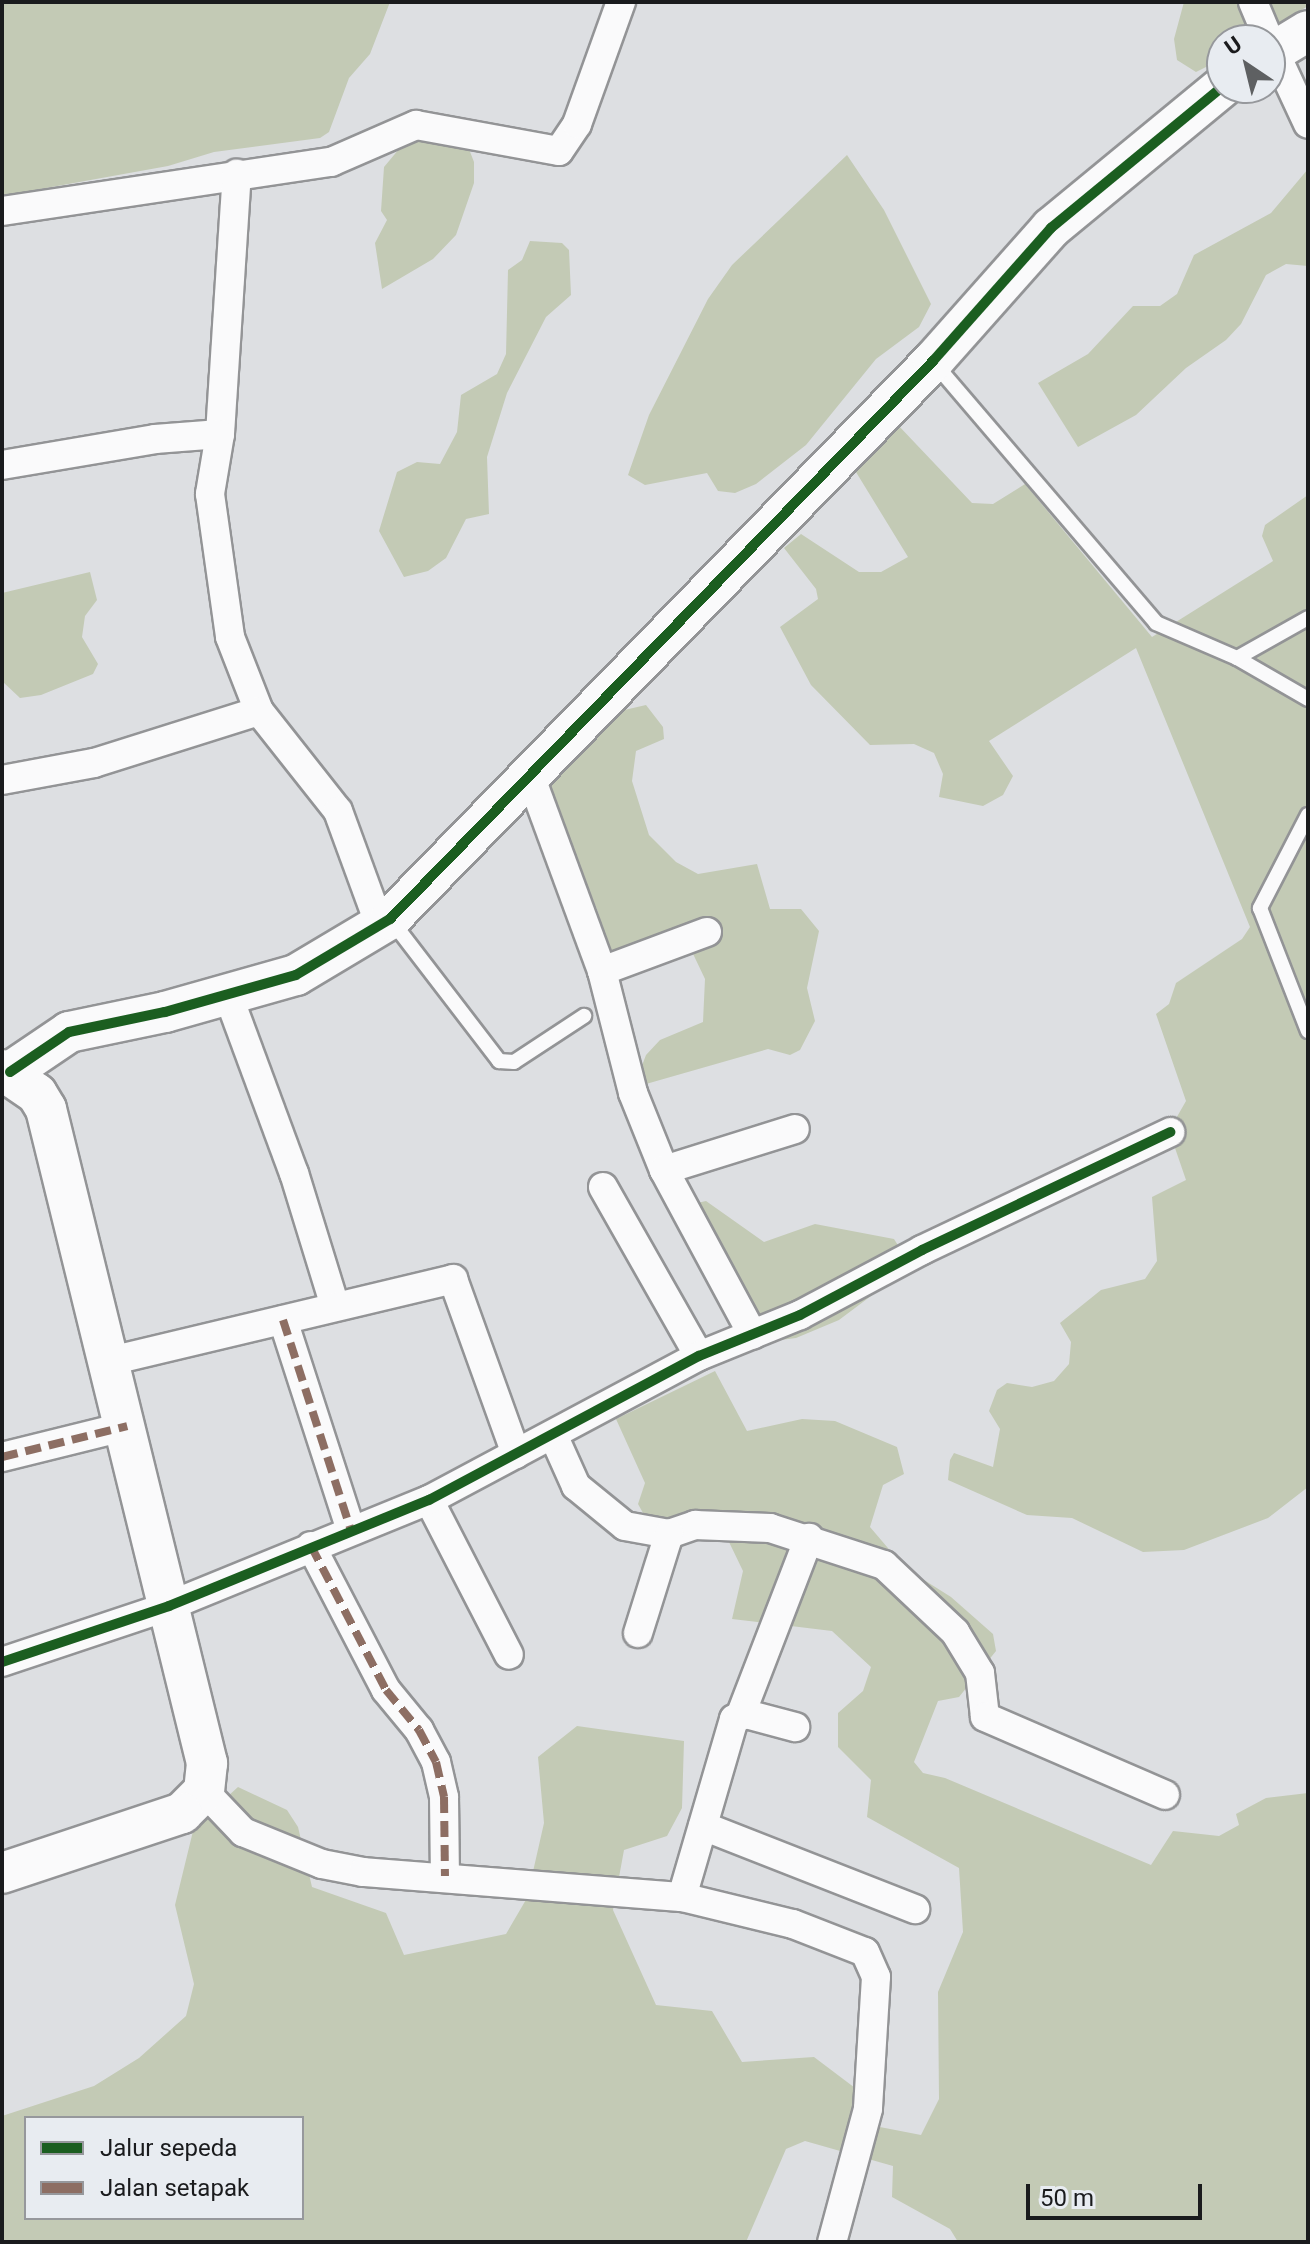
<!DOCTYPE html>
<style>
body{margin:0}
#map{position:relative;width:1310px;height:2244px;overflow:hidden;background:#dddfe2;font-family:Roboto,sans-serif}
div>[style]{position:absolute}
.green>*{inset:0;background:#c3cab5}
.roads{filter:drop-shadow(2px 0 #939496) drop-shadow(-2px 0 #939496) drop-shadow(0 2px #939496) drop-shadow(0 -2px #939496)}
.lane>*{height:14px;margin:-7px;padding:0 7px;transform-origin:7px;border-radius:7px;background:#fafafb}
.street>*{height:28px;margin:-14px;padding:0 14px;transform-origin:14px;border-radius:14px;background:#fafafb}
.secondary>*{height:40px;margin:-20px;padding:0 20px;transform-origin:20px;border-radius:20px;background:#fafafb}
.quiet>*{height:8px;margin-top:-4px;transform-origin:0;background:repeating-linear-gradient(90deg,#8d6e63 0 16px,transparent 0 24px)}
.cycleway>*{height:10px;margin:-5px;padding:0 5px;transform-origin:5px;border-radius:5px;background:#1b5e20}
span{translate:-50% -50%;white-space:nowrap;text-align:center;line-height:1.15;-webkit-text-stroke:7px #e8ecf1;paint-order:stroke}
.frame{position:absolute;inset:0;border:4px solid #1a1b1d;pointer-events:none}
.legend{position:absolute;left:24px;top:2116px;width:280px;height:104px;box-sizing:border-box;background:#e8ecf1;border:2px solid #96989c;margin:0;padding:10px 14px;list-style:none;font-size:24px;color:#1a1b1d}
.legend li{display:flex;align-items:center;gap:16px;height:40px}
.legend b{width:40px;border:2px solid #96989c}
.north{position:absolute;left:1206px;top:24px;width:80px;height:80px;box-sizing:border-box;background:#e8ecf1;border:2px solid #96989c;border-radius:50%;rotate:325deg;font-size:22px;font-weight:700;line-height:32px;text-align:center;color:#1a1b1d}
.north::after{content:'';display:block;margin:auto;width:28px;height:36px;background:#5e6062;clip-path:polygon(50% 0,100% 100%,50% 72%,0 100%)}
.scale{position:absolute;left:1026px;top:2184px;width:176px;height:36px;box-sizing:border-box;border:4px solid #1a1b1d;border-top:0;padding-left:10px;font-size:24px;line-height:28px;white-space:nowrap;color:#1a1b1d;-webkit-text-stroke:6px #e8ecf1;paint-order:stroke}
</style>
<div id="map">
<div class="green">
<i style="clip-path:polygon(2px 2px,390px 2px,370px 54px,349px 78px,329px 132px,320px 138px,214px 152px,168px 166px,2px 196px)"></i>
<i style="clip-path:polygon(1184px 2px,1308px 2px,1308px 6px,1252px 40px,1222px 40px,1222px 59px,1196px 72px,1177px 60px,1174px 39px)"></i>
<i style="clip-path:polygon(420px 138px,467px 144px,474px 162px,474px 183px,456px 235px,433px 259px,382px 289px,375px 243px,387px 220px,381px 211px,384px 167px,399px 149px)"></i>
<i style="clip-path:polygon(847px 155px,884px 210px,931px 304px,919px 327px,876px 359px,806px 445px,756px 484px,735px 493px,718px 491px,707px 473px,645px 485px,628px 475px,649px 415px,708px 299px,732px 265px)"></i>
<i style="clip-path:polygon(1308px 169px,1308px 266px,1286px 264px,1266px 275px,1241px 324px,1226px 340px,1186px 368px,1136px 415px,1078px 447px,1038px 383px,1088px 354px,1133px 306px,1160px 306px,1177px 294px,1194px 255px,1271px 213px)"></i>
<i style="clip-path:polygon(530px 241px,562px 243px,569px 250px,571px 295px,546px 317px,507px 393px,487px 457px,489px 514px,466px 519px,446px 558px,428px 571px,404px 577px,379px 531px,397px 472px,417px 462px,440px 464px,457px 432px,461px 395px,497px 374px,506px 354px,508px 270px,522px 260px)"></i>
<i style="clip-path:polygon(897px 424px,972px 503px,993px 504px,1025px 484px,1152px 637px,1273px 561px,1262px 536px,1265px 525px,1308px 495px,1308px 1487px,1268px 1518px,1184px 1550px,1143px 1552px,1072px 1518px,1027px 1515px,948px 1480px,950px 1460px,954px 1453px,993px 1467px,1000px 1429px,989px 1411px,997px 1390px,1007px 1383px,1032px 1387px,1054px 1381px,1069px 1364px,1071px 1342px,1060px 1323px,1101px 1290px,1145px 1279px,1157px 1261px,1152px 1197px,1186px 1180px,1175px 1148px,1174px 1122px,1186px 1101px,1156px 1014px,1169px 1004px,1176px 983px,1242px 939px,1250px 927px,1136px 648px,989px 741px,1013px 776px,1003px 795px,983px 806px,939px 797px,943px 774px,934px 753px,914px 744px,870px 745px,811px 685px,780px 627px,818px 599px,816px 589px,784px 548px,801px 534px,859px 572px,881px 572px,908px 557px,848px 459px)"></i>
<i style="clip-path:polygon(90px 572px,97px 600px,85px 616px,82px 637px,98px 664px,93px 674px,41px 695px,20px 698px,2px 681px,2px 593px)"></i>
<i style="clip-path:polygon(646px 705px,663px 727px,664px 739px,636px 751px,632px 781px,649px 835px,676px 862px,698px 874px,757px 864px,770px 909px,801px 909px,819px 931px,807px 988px,815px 1021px,800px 1050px,790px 1055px,768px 1049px,646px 1084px,638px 1076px,646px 1055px,660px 1040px,703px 1022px,705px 979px,685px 937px,609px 954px,598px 912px,541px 773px,620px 711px)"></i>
<i style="clip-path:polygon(706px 1201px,764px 1242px,815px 1224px,894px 1239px,911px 1266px,839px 1320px,796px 1338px,765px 1342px,697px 1203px)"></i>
<i style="clip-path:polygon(evenodd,715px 1371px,747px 1431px,802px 1419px,835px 1421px,897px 1447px,904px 1474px,883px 1485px,870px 1527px,905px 1568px,951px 1597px,993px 1634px,996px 1651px,959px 1697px,938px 1701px,914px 1762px,923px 1773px,945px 1778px,1151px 1865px,1173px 1831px,1219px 1836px,1239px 1825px,1236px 1814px,1266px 1798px,1308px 1793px,1308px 2242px,958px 2242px,950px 2229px,892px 2197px,893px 2166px,805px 2141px,786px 2149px,746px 2242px,2px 2242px,2px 2116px,94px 2086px,139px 2058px,186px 2016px,194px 1984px,175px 1905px,194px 1827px,238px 1787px,287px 1810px,298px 1827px,312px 1887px,386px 1913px,404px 1955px,506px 1934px,527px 1898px,544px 1823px,538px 1757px,577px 1726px,684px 1741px,682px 1808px,667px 1836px,624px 1850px,613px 1910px,656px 2005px,712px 2011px,742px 2062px,814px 2057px,863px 2094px,849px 2121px,921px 2135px,939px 2099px,938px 1992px,963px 1932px,959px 1868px,867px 1817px,871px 1780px,838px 1747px,838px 1713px,863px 1691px,871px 1667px,832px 1631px,732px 1619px,743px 1571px,716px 1515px,665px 1519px,643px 1513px,638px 1504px,645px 1483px,616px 1419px,715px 1371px,26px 2118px,302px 2118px,302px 2218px,26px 2218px,26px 2118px)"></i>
</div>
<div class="roads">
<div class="lane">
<i style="left:936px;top:365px;width:339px;rotate:49.5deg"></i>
<i style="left:1156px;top:623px;width:88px;rotate:23.4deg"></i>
<i style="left:1237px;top:658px;width:82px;rotate:30deg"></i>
<i style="left:1237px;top:658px;width:81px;rotate:-29.4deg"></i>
<i style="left:1308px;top:815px;width:105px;rotate:117.3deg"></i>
<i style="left:1260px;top:908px;width:132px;rotate:68.7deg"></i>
<i style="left:391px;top:920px;width:178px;rotate:52.5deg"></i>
<i style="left:499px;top:1061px;width:15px;rotate:4deg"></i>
<i style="left:514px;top:1062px;width:84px;rotate:-33.3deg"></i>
</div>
<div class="street">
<i style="left:1253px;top:2px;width:41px;rotate:67.2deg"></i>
<i style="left:1270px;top:42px;width:90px;rotate:65.1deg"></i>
<i style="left:2px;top:211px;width:333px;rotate:-8.5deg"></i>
<i style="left:331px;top:162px;width:93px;rotate:-23.5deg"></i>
<i style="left:416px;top:125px;width:145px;rotate:10.3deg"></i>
<i style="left:559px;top:151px;width:32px;rotate:-56deg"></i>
<i style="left:577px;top:124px;width:130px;rotate:-70.2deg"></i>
<i style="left:220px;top:434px;width:261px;rotate:-86.3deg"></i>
<i style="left:2px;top:465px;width:155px;rotate:-9.6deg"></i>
<i style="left:155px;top:439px;width:65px;rotate:-4.4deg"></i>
<i style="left:220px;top:434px;width:61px;rotate:99.5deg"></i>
<i style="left:210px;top:494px;width:144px;rotate:82deg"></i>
<i style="left:230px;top:637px;width:79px;rotate:68.6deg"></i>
<i style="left:531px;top:778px;width:206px;rotate:69.8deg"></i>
<i style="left:602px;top:971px;width:126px;rotate:75.7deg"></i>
<i style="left:633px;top:1093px;width:83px;rotate:68.1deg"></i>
<i style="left:664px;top:1170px;width:187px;rotate:61.7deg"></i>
<i style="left:2px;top:780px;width:94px;rotate:-10.5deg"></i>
<i style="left:94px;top:763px;width:173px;rotate:-17.5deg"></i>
<i style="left:259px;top:711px;width:127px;rotate:51.7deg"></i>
<i style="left:338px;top:811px;width:122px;rotate:69.9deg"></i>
<i style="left:602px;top:971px;width:112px;rotate:-20.4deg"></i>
<i style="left:228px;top:995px;width:190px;rotate:69.7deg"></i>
<i style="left:294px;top:1173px;width:139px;rotate:72.9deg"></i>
<i style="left:664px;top:1170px;width:137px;rotate:-17.4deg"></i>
<i style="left:603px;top:1187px;width:194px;rotate:60.4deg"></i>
<i style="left:283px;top:1320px;width:221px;rotate:72.1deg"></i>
<i style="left:110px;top:1361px;width:353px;rotate:-13.4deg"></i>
<i style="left:453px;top:1279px;width:186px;rotate:70.2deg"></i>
<i style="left:554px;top:1437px;width:54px;rotate:65.8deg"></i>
<i style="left:576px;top:1486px;width:63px;rotate:39.2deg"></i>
<i style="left:625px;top:1526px;width:45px;rotate:10.3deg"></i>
<i style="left:669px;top:1534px;width:28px;rotate:-19deg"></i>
<i style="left:695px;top:1525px;width:75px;rotate:2.3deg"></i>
<i style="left:770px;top:1528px;width:120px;rotate:18deg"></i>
<i style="left:884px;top:1565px;width:98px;rotate:43.3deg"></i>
<i style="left:955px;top:1632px;width:48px;rotate:58.6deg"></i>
<i style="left:980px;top:1673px;width:44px;rotate:83.5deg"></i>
<i style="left:985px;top:1717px;width:196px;rotate:23.4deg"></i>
<i style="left:2px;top:1457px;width:129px;rotate:-13.9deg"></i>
<i style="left:429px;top:1500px;width:174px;rotate:62.7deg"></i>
<i style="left:311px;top:1546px;width:162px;rotate:62.5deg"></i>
<i style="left:386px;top:1690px;width:52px;rotate:50.5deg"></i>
<i style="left:419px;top:1730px;width:36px;rotate:62deg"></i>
<i style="left:436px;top:1762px;width:36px;rotate:77deg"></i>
<i style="left:444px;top:1797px;width:79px;rotate:89.3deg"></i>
<i style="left:638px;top:1633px;width:104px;rotate:-72.6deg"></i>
<i style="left:2px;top:1662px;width:176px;rotate:-18.5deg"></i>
<i style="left:169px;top:1606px;width:281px;rotate:-22.2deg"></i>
<i style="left:429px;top:1500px;width:306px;rotate:-28.1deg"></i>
<i style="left:699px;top:1356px;width:109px;rotate:-22.1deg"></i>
<i style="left:800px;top:1315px;width:138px;rotate:-28deg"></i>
<i style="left:922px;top:1250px;width:275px;rotate:-25.4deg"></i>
<i style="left:741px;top:1714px;width:189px;rotate:-68.9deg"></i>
<i style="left:204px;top:1791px;width:57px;rotate:46.4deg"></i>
<i style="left:243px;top:1832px;width:85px;rotate:22.1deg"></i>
<i style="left:322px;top:1864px;width:42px;rotate:11deg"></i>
<i style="left:363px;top:1872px;width:320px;rotate:4.5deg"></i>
<i style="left:682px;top:1897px;width:114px;rotate:13.7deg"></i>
<i style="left:793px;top:1924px;width:77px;rotate:21.3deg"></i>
<i style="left:865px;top:1952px;width:27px;rotate:66deg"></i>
<i style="left:876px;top:1977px;width:132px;rotate:93.5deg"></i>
<i style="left:868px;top:2109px;width:138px;rotate:105.1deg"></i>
<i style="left:703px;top:1826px;width:228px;rotate:21.4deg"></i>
<i style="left:682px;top:1897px;width:185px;rotate:-73.7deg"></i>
<i style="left:734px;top:1719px;width:13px;rotate:-23deg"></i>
<i style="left:746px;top:1714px;width:51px;rotate:14.9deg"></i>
</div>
<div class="secondary">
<i style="left:1270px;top:54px;width:44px;rotate:-31.2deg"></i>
<i style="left:2px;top:1070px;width:42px;rotate:34.4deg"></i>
<i style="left:37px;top:1094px;width:17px;rotate:59deg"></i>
<i style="left:46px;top:1109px;width:674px;rotate:76.17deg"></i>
<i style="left:207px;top:1763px;width:28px;rotate:96deg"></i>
<i style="left:204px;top:1791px;width:31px;rotate:135deg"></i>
<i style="left:182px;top:1813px;width:190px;rotate:161.6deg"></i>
<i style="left:10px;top:1072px;width:71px;rotate:-34.1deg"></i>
<i style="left:69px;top:1032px;width:98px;rotate:-11.8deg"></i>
<i style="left:165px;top:1012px;width:136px;rotate:-15.8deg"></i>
<i style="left:296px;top:975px;width:109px;rotate:-30.8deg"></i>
<i style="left:390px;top:919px;width:779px;rotate:-45.78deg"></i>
<i style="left:933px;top:361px;width:178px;rotate:-48.4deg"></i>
<i style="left:1051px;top:228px;width:222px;rotate:-39.5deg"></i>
</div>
</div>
<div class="quiet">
<i style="left:283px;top:1320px;width:221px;rotate:72.1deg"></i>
<i style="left:2px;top:1457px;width:129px;rotate:-13.9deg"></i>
<i style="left:311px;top:1546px;width:162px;rotate:62.5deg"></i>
<i style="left:386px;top:1690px;width:52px;rotate:50.5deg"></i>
<i style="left:419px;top:1730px;width:36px;rotate:62deg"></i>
<i style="left:436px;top:1762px;width:36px;rotate:77deg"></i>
<i style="left:444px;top:1797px;width:79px;rotate:89.3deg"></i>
</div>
<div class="cycleway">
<i style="left:10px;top:1072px;width:71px;rotate:-34.1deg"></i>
<i style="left:69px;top:1032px;width:98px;rotate:-11.8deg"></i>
<i style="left:165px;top:1012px;width:136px;rotate:-15.8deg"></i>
<i style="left:296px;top:975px;width:109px;rotate:-30.8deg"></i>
<i style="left:390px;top:919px;width:779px;rotate:-45.78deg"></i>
<i style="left:933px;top:361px;width:178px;rotate:-48.4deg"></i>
<i style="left:1051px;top:228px;width:222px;rotate:-39.5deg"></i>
<i style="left:2px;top:1662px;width:176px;rotate:-18.5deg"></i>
<i style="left:169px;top:1606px;width:281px;rotate:-22.2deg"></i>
<i style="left:429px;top:1500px;width:306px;rotate:-28.1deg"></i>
<i style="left:699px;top:1356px;width:109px;rotate:-22.1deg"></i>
<i style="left:800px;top:1315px;width:138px;rotate:-28deg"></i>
<i style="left:922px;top:1250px;width:275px;rotate:-25.4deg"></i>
</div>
<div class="frame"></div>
<ul class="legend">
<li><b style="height:10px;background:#1b5e20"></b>Jalur sepeda</li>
<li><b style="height:10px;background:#8d6e63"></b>Jalan setapak</li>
</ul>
<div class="north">U</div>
<div class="scale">50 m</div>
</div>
